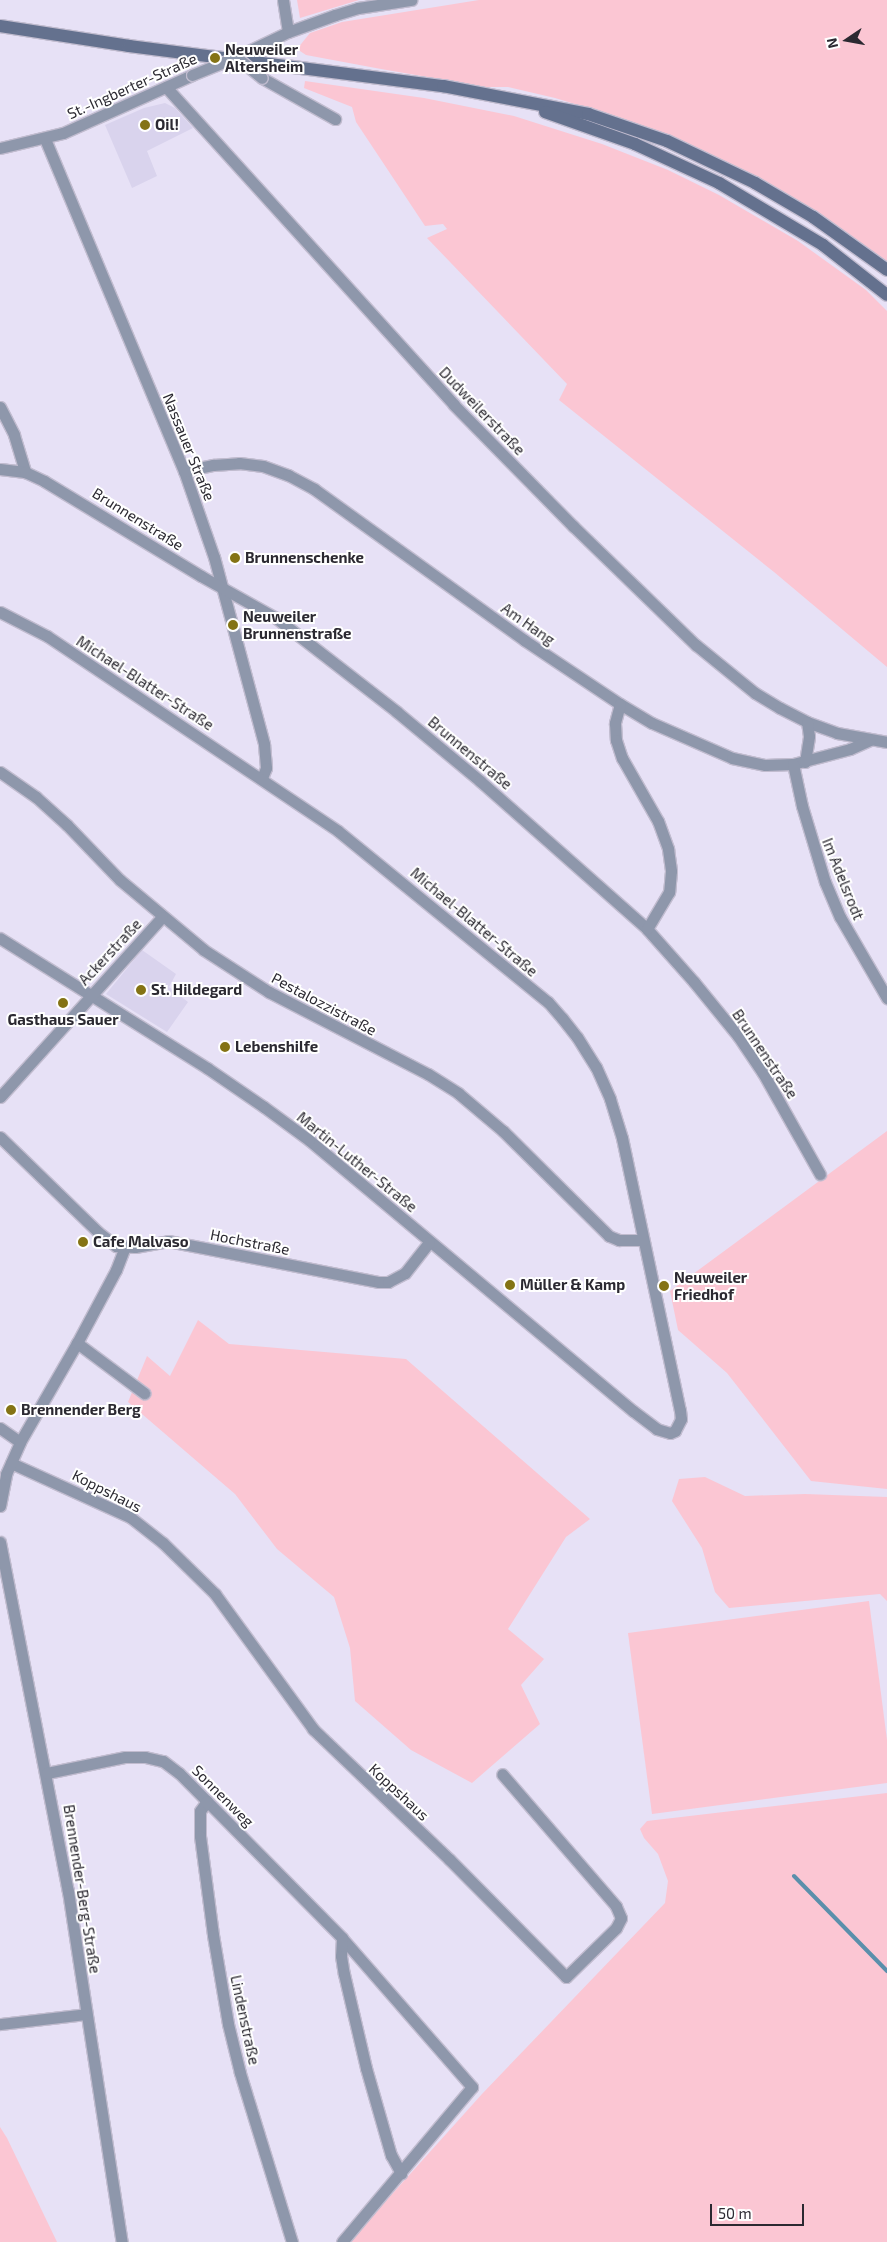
<!DOCTYPE html>
<meta charset="utf-8">
<style>
body{margin:0}
#map{position:relative;width:887px;height:2242px;overflow:hidden;background:#e7e1f6;font-family:"Exo 2",sans-serif}
div>[style]{position:absolute}
.built>*{inset:0;background:#d9d3ed}
.green>*{inset:0;background:#fbc6d3}
.stream>*{height:4px;margin:-2px;padding:0 2px;transform-origin:2px;border-radius:2px;background:#5b8fab}
.roads{filter:drop-shadow(1px 0 #c1bccf) drop-shadow(-1px 0 #c1bccf) drop-shadow(0 1px #c1bccf) drop-shadow(0 -1px #c1bccf)}
.street>*{height:11px;margin:-5.5px;padding:0 5.5px;transform-origin:5.5px;border-radius:5.5px;background:#8e97ab}
.secondary>*{height:12px;margin:-6px;padding:0 6px;transform-origin:6px;border-radius:6px;background:#64718e}
.bridges{filter:drop-shadow(1px 0 #c1bccf) drop-shadow(-1px 0 #c1bccf) drop-shadow(0 1px #c1bccf) drop-shadow(0 -1px #c1bccf)}
.street-bridge>*{height:11px;margin:-5.5px;padding:0 5.5px;transform-origin:5.5px;border-radius:5.5px;background:#8e97ab}
.dots>*{width:14px;height:14px;translate:-50% -50%;box-sizing:border-box;border:2px solid #fff;border-radius:50%}
span{translate:-50% -50%;white-space:nowrap;text-align:center;line-height:1.15;-webkit-text-stroke:4px #fff;paint-order:stroke}
.poi-label{font-size:15px;color:#2b2931;font-weight:700}
.left{translate:0 -50%;text-align:left}
.street-label{font-size:15px;color:#2b2931}
.north{position:absolute;left:822px;top:15px;width:50px;height:50px;-webkit-text-stroke:4px #fff;paint-order:stroke;rotate:258deg;font-size:14px;font-weight:700;line-height:20px;text-align:center;color:#2b2931}
.north::after{content:'';display:block;margin:auto;width:18px;height:22px;background:#2b2931;clip-path:polygon(50% 0,100% 100%,50% 72%,0 100%)}
.scale{position:absolute;left:710px;top:2204px;width:94px;height:22px;box-sizing:border-box;border:2px solid #2b2931;border-top:0;padding-left:6px;font-size:15px;line-height:18px;white-space:nowrap;color:#2b2931;-webkit-text-stroke:4px #fff;paint-order:stroke}
</style>
<div id="map">
<div class="built">
<i style="clip-path:polygon(165px 103px,175px 108px,193px 128px,147px 151px,157px 176px,132px 188px,105px 125px,144px 108px)"></i>
<i style="clip-path:polygon(142px 950px,176px 974px,169px 987px,188px 1002px,167px 1032px,106px 994px)"></i>
</div>
<div class="green">
<i style="clip-path:polygon(297px 0,359px 0,300px 18px)"></i>
<i style="clip-path:polygon(479px 0,887px 0,887px 264px,859px 241px,788px 197px,673px 137px,618px 117px,555px 98px,508px 87px,486px 87px,381px 69px,306px 55px,297px 49px,310px 33px,342px 22px)"></i>
<i style="clip-path:polygon(305px 81px,424px 98px,514px 116px,602px 144px,668px 170px,719px 195px,798px 241px,866px 290px,887px 311px,887px 667px,774px 572px,559px 400px,567px 384px,427px 238px,447px 229px,443px 224px,425px 226px,356px 122px,352px 107px,304px 88px)"></i>
<i style="clip-path:polygon(887px 1131px,887px 1489px,811px 1481px,727px 1373px,678px 1330px,670px 1291px)"></i>
<i style="clip-path:polygon(198px 1320px,229px 1344px,406px 1359px,590px 1519px,566px 1537px,508px 1629px,544px 1659px,521px 1685px,540px 1724px,472px 1783px,411px 1750px,355px 1701px,350px 1648px,334px 1597px,277px 1549px,235px 1494px,128px 1402px,147px 1356px,170px 1376px)"></i>
<i style="clip-path:polygon(705px 1477px,745px 1496px,805px 1494px,887px 1497px,887px 1601px,880px 1594px,729px 1608px,715px 1592px,702px 1548px,672px 1501px,679px 1479px)"></i>
<i style="clip-path:polygon(869px 1601px,887px 1740px,887px 1783px,652px 1814px,628px 1633px)"></i>
<i style="clip-path:polygon(887px 1793px,887px 2242px,349px 2242px,482px 2094px,665px 1903px,668px 1881px,658px 1854px,644px 1838px,640px 1829px,647px 1821px)"></i>
<i style="clip-path:polygon(0 2127px,7px 2138px,57px 2242px,0 2242px)"></i>
</div>
<div class="stream">
<i style="left:794px;top:1876px;width:133px;rotate:45.6deg"></i>
</div>
<div class="roads">
<div class="street">
<i style="left:283px;top:0;width:32px;rotate:81deg"></i>
<i style="left:236px;top:57px;width:58px;rotate:-25.7deg"></i>
<i style="left:288px;top:32px;width:50px;rotate:-19.9deg"></i>
<i style="left:335px;top:15px;width:24px;rotate:-17deg"></i>
<i style="left:358px;top:8px;width:54px;rotate:-8.6deg"></i>
<i style="left:262px;top:78px;width:84px;rotate:29.3deg"></i>
<i style="left:166px;top:87px;width:429px;rotate:47.8deg"></i>
<i style="left:454px;top:405px;width:170px;rotate:45.5deg"></i>
<i style="left:573px;top:526px;width:171px;rotate:44.1deg"></i>
<i style="left:696px;top:645px;width:76px;rotate:39.1deg"></i>
<i style="left:755px;top:693px;width:29px;rotate:31deg"></i>
<i style="left:780px;top:708px;width:30px;rotate:27deg"></i>
<i style="left:807px;top:722px;width:32px;rotate:20deg"></i>
<i style="left:837px;top:733px;width:51px;rotate:10.2deg"></i>
<i style="left:45px;top:139px;width:360px;rotate:67.3deg"></i>
<i style="left:184px;top:471px;width:91px;rotate:70.8deg"></i>
<i style="left:214px;top:557px;width:194px;rotate:75deg"></i>
<i style="left:264px;top:744px;width:24px;rotate:85deg"></i>
<i style="left:266px;top:768px;width:11px;rotate:112deg"></i>
<i style="left:0;top:148px;width:65px;rotate:-13.4deg"></i>
<i style="left:63px;top:133px;width:141px;rotate:-24.2deg"></i>
<i style="left:0;top:407px;width:31px;rotate:63deg"></i>
<i style="left:14px;top:435px;width:39px;rotate:73deg"></i>
<i style="left:0;top:469px;width:25px;rotate:7deg"></i>
<i style="left:25px;top:472px;width:21px;rotate:25deg"></i>
<i style="left:44px;top:481px;width:184px;rotate:31.2deg"></i>
<i style="left:201px;top:576px;width:86px;rotate:29.2deg"></i>
<i style="left:276px;top:618px;width:153px;rotate:37.8deg"></i>
<i style="left:397px;top:712px;width:108px;rotate:39.7deg"></i>
<i style="left:480px;top:781px;width:223px;rotate:41.5deg"></i>
<i style="left:647px;top:929px;width:71px;rotate:48.4deg"></i>
<i style="left:694px;top:982px;width:70px;rotate:50.8deg"></i>
<i style="left:738px;top:1036px;width:45px;rotate:56deg"></i>
<i style="left:763px;top:1073px;width:116px;rotate:60.6deg"></i>
<i style="left:184px;top:471px;width:30px;rotate:-12deg"></i>
<i style="left:213px;top:465px;width:26px;rotate:-4deg"></i>
<i style="left:239px;top:463px;width:24px;rotate:7deg"></i>
<i style="left:263px;top:466px;width:27px;rotate:20deg"></i>
<i style="left:288px;top:475px;width:30px;rotate:28deg"></i>
<i style="left:314px;top:489px;width:259px;rotate:35.7deg"></i>
<i style="left:524px;top:640px;width:115px;rotate:33.7deg"></i>
<i style="left:620px;top:704px;width:37px;rotate:31deg"></i>
<i style="left:652px;top:723px;width:87px;rotate:23.6deg"></i>
<i style="left:732px;top:758px;width:34px;rotate:12deg"></i>
<i style="left:765px;top:765px;width:28px;rotate:-2deg"></i>
<i style="left:793px;top:764px;width:59px;rotate:-14.7deg"></i>
<i style="left:850px;top:749px;width:22px;rotate:-24deg"></i>
<i style="left:0;top:612px;width:53px;rotate:27.1deg"></i>
<i style="left:47px;top:636px;width:350px;rotate:33.8deg"></i>
<i style="left:338px;top:831px;width:271px;rotate:39.2deg"></i>
<i style="left:548px;top:1002px;width:21px;rotate:49deg"></i>
<i style="left:562px;top:1018px;width:24px;rotate:52deg"></i>
<i style="left:577px;top:1037px;width:36px;rotate:58deg"></i>
<i style="left:596px;top:1067px;width:35px;rotate:66deg"></i>
<i style="left:610px;top:1099px;width:41px;rotate:72.9deg"></i>
<i style="left:622px;top:1138px;width:278px;rotate:78deg"></i>
<i style="left:680px;top:1410px;width:9px;rotate:84deg"></i>
<i style="left:681px;top:1419px;width:13px;rotate:117deg"></i>
<i style="left:675px;top:1431px;width:5px;rotate:158deg"></i>
<i style="left:670px;top:1433px;width:14px;rotate:-163deg"></i>
<i style="left:657px;top:1429px;width:30px;rotate:-143deg"></i>
<i style="left:633px;top:1411px;width:422px;rotate:-140.1deg"></i>
<i style="left:309px;top:1140px;width:56px;rotate:-143.7deg"></i>
<i style="left:264px;top:1107px;width:69px;rotate:-145.6deg"></i>
<i style="left:207px;top:1068px;width:244px;rotate:-147.9deg"></i>
<i style="left:620px;top:704px;width:20px;rotate:105deg"></i>
<i style="left:615px;top:723px;width:17px;rotate:87deg"></i>
<i style="left:616px;top:740px;width:19px;rotate:72deg"></i>
<i style="left:622px;top:758px;width:73px;rotate:60.3deg"></i>
<i style="left:658px;top:821px;width:30px;rotate:70deg"></i>
<i style="left:668px;top:849px;width:22px;rotate:82deg"></i>
<i style="left:671px;top:871px;width:21px;rotate:95deg"></i>
<i style="left:669px;top:892px;width:43px;rotate:120.7deg"></i>
<i style="left:805px;top:762px;width:26px;rotate:-81deg"></i>
<i style="left:809px;top:736px;width:14px;rotate:-98deg"></i>
<i style="left:793px;top:764px;width:43px;rotate:77.9deg"></i>
<i style="left:802px;top:806px;width:79px;rotate:73.2deg"></i>
<i style="left:825px;top:882px;width:38px;rotate:67deg"></i>
<i style="left:840px;top:917px;width:94px;rotate:59.9deg"></i>
<i style="left:0;top:772px;width:44px;rotate:34.8deg"></i>
<i style="left:36px;top:797px;width:42px;rotate:42.1deg"></i>
<i style="left:67px;top:825px;width:76px;rotate:46.1deg"></i>
<i style="left:120px;top:880px;width:109px;rotate:39.8deg"></i>
<i style="left:204px;top:950px;width:77px;rotate:32.9deg"></i>
<i style="left:269px;top:992px;width:179px;rotate:27.3deg"></i>
<i style="left:428px;top:1074px;width:36px;rotate:32deg"></i>
<i style="left:458px;top:1093px;width:59px;rotate:40.2deg"></i>
<i style="left:503px;top:1131px;width:149px;rotate:44.7deg"></i>
<i style="left:609px;top:1236px;width:11px;rotate:22deg"></i>
<i style="left:619px;top:1240px;width:24px"></i>
<i style="left:0;top:1097px;width:242px;rotate:-48deg"></i>
<i style="left:0;top:1137px;width:136px;rotate:44.1deg"></i>
<i style="left:98px;top:1232px;width:23px;rotate:38deg"></i>
<i style="left:116px;top:1246px;width:19px;rotate:3deg"></i>
<i style="left:135px;top:1247px;width:34px;rotate:-10deg"></i>
<i style="left:168px;top:1241px;width:215px;rotate:11deg"></i>
<i style="left:379px;top:1282px;width:9px"></i>
<i style="left:388px;top:1282px;width:19px;rotate:-28deg"></i>
<i style="left:405px;top:1273px;width:39px;rotate:-52deg"></i>
<i style="left:77px;top:1343px;width:84px;rotate:36.7deg"></i>
<i style="left:0;top:1428px;width:24px;rotate:35deg"></i>
<i style="left:11px;top:1463px;width:131px;rotate:24.4deg"></i>
<i style="left:130px;top:1517px;width:42px;rotate:38.2deg"></i>
<i style="left:163px;top:1543px;width:73px;rotate:44.4deg"></i>
<i style="left:215px;top:1594px;width:167px;rotate:54deg"></i>
<i style="left:313px;top:1729px;width:188px;rotate:43.7deg"></i>
<i style="left:449px;top:1859px;width:166px;rotate:45.2deg"></i>
<i style="left:566px;top:1977px;width:70px;rotate:-44.4deg"></i>
<i style="left:616px;top:1928px;width:11px;rotate:-63deg"></i>
<i style="left:621px;top:1918px;width:13px;rotate:-113deg"></i>
<i style="left:616px;top:1906px;width:174px;rotate:-130.8deg"></i>
<i style="left:0;top:1506px;width:33px;rotate:-79deg"></i>
<i style="left:6px;top:1474px;width:35px;rotate:-66deg"></i>
<i style="left:20px;top:1442px;width:114px;rotate:-60.1deg"></i>
<i style="left:77px;top:1343px;width:83px;rotate:-61.9deg"></i>
<i style="left:116px;top:1270px;width:25px;rotate:-69deg"></i>
<i style="left:0;top:1542px;width:356px;rotate:79deg"></i>
<i style="left:68px;top:1891px;width:355px;rotate:81.3deg"></i>
<i style="left:47px;top:1773px;width:80px;rotate:-11.6deg"></i>
<i style="left:125px;top:1757px;width:20px"></i>
<i style="left:145px;top:1757px;width:18px;rotate:13deg"></i>
<i style="left:163px;top:1761px;width:20px;rotate:37deg"></i>
<i style="left:179px;top:1773px;width:232px;rotate:45.3deg"></i>
<i style="left:342px;top:1938px;width:198px;rotate:48.9deg"></i>
<i style="left:472px;top:2087px;width:202px;rotate:130deg"></i>
<i style="left:207px;top:1801px;width:12px;rotate:125deg"></i>
<i style="left:200px;top:1811px;width:25px;rotate:90deg"></i>
<i style="left:200px;top:1836px;width:100px;rotate:82.5deg"></i>
<i style="left:213px;top:1935px;width:90px;rotate:80.4deg"></i>
<i style="left:228px;top:2024px;width:50px;rotate:76.2deg"></i>
<i style="left:240px;top:2073px;width:177px;rotate:72.9deg"></i>
<i style="left:342px;top:1938px;width:18px;rotate:93deg"></i>
<i style="left:341px;top:1956px;width:18px;rotate:81deg"></i>
<i style="left:344px;top:1974px;width:97px;rotate:76.8deg"></i>
<i style="left:366px;top:2068px;width:91px;rotate:74deg"></i>
<i style="left:391px;top:2155px;width:21px;rotate:61deg"></i>
<i style="left:0;top:2024px;width:87px;rotate:-6.6deg"></i>
</div>
<div class="secondary">
<i style="left:0;top:26px;width:131px;rotate:8.8deg"></i>
<i style="left:129px;top:46px;width:317px;rotate:7.3deg"></i>
<i style="left:443px;top:86px;width:148px;rotate:10.9deg"></i>
<i style="left:588px;top:114px;width:83px;rotate:18.9deg"></i>
<i style="left:667px;top:141px;width:98px;rotate:25.5deg"></i>
<i style="left:755px;top:183px;width:67px;rotate:30.4deg"></i>
<i style="left:813px;top:217px;width:91px;rotate:35.6deg"></i>
<i style="left:545px;top:112px;width:96px;rotate:19.6deg"></i>
<i style="left:635px;top:144px;width:93px;rotate:24.9deg"></i>
<i style="left:719px;top:183px;width:121px;rotate:30.8deg"></i>
<i style="left:823px;top:245px;width:81px;rotate:38deg"></i>
</div>
</div>
<div class="bridges">
<div class="street-bridge">
<i style="left:192px;top:75px;width:48px;rotate:-22.2deg"></i>
<i style="left:236px;top:57px;width:33px;rotate:39deg"></i>
</div>
</div>
<div class="dots">
<i style="left:215px;top:58px;background:#847315"></i>
<i style="left:145px;top:125px;background:#847315"></i>
<i style="left:235px;top:558px;background:#847315"></i>
<i style="left:233px;top:625px;background:#847315"></i>
<i style="left:141px;top:990px;background:#847315"></i>
<i style="left:63px;top:1003px;background:#847315"></i>
<i style="left:225px;top:1047px;background:#847315"></i>
<i style="left:83px;top:1242px;background:#847315"></i>
<i style="left:510px;top:1285px;background:#847315"></i>
<i style="left:664px;top:1286px;background:#847315"></i>
<i style="left:11px;top:1410px;background:#847315"></i>
</div>
<div class="poi-label">
<span class="left" style="left:225px;top:58px">Neuweiler<br>Altersheim</span>
<span class="left" style="left:155px;top:125px">Oil!</span>
<span class="left" style="left:245px;top:558px">Brunnenschenke</span>
<span class="left" style="left:243px;top:625px">Neuweiler<br>Brunnenstraße</span>
<span class="left" style="left:151px;top:990px">St. Hildegard</span>
<span style="left:63px;top:1020px">Gasthaus Sauer</span>
<span class="left" style="left:235px;top:1047px">Lebenshilfe</span>
<span class="left" style="left:93px;top:1242px">Cafe Malvaso</span>
<span class="left" style="left:674px;top:1286px">Neuweiler<br>Friedhof</span>
<span class="left" style="left:520px;top:1285px">Müller &amp; Kamp</span>
<span class="left" style="left:21px;top:1410px">Brennender Berg</span>
</div>
<div class="street-label">
<span style="left:132px;top:86px;rotate:-24deg">St.-Ingberter-Straße</span>
<span style="left:482px;top:411px;rotate:46deg">Dudweilerstraße</span>
<span style="left:189px;top:447px;rotate:68deg">Nassauer Straße</span>
<span style="left:138px;top:519px;rotate:32deg">Brunnenstraße</span>
<span style="left:528px;top:624px;rotate:35deg">Am Hang</span>
<span style="left:145px;top:683px;rotate:33deg">Michael-Blatter-Straße</span>
<span style="left:470px;top:753px;rotate:40deg">Brunnenstraße</span>
<span style="left:843px;top:879px;rotate:68deg">Im Adelsrodt</span>
<span style="left:474px;top:922px;rotate:40deg">Michael-Blatter-Straße</span>
<span style="left:110px;top:952px;rotate:-47deg">Ackerstraße</span>
<span style="left:324px;top:1004px;rotate:28deg">Pestalozzistraße</span>
<span style="left:765px;top:1054px;rotate:56deg">Brunnenstraße</span>
<span style="left:357px;top:1162px;rotate:39deg">Martin-Luther-Straße</span>
<span style="left:250px;top:1242px;rotate:11deg">Hochstraße</span>
<span style="left:107px;top:1491px;rotate:27deg">Koppshaus</span>
<span style="left:399px;top:1792px;rotate:43deg">Koppshaus</span>
<span style="left:223px;top:1796px;rotate:45deg">Sonnenweg</span>
<span style="left:82px;top:1889px;rotate:81deg">Brennender-Berg-Straße</span>
<span style="left:245px;top:2020px;rotate:78deg">Lindenstraße</span>
</div>
<div class="north">N</div>
<div class="scale">50 m</div>
</div>
